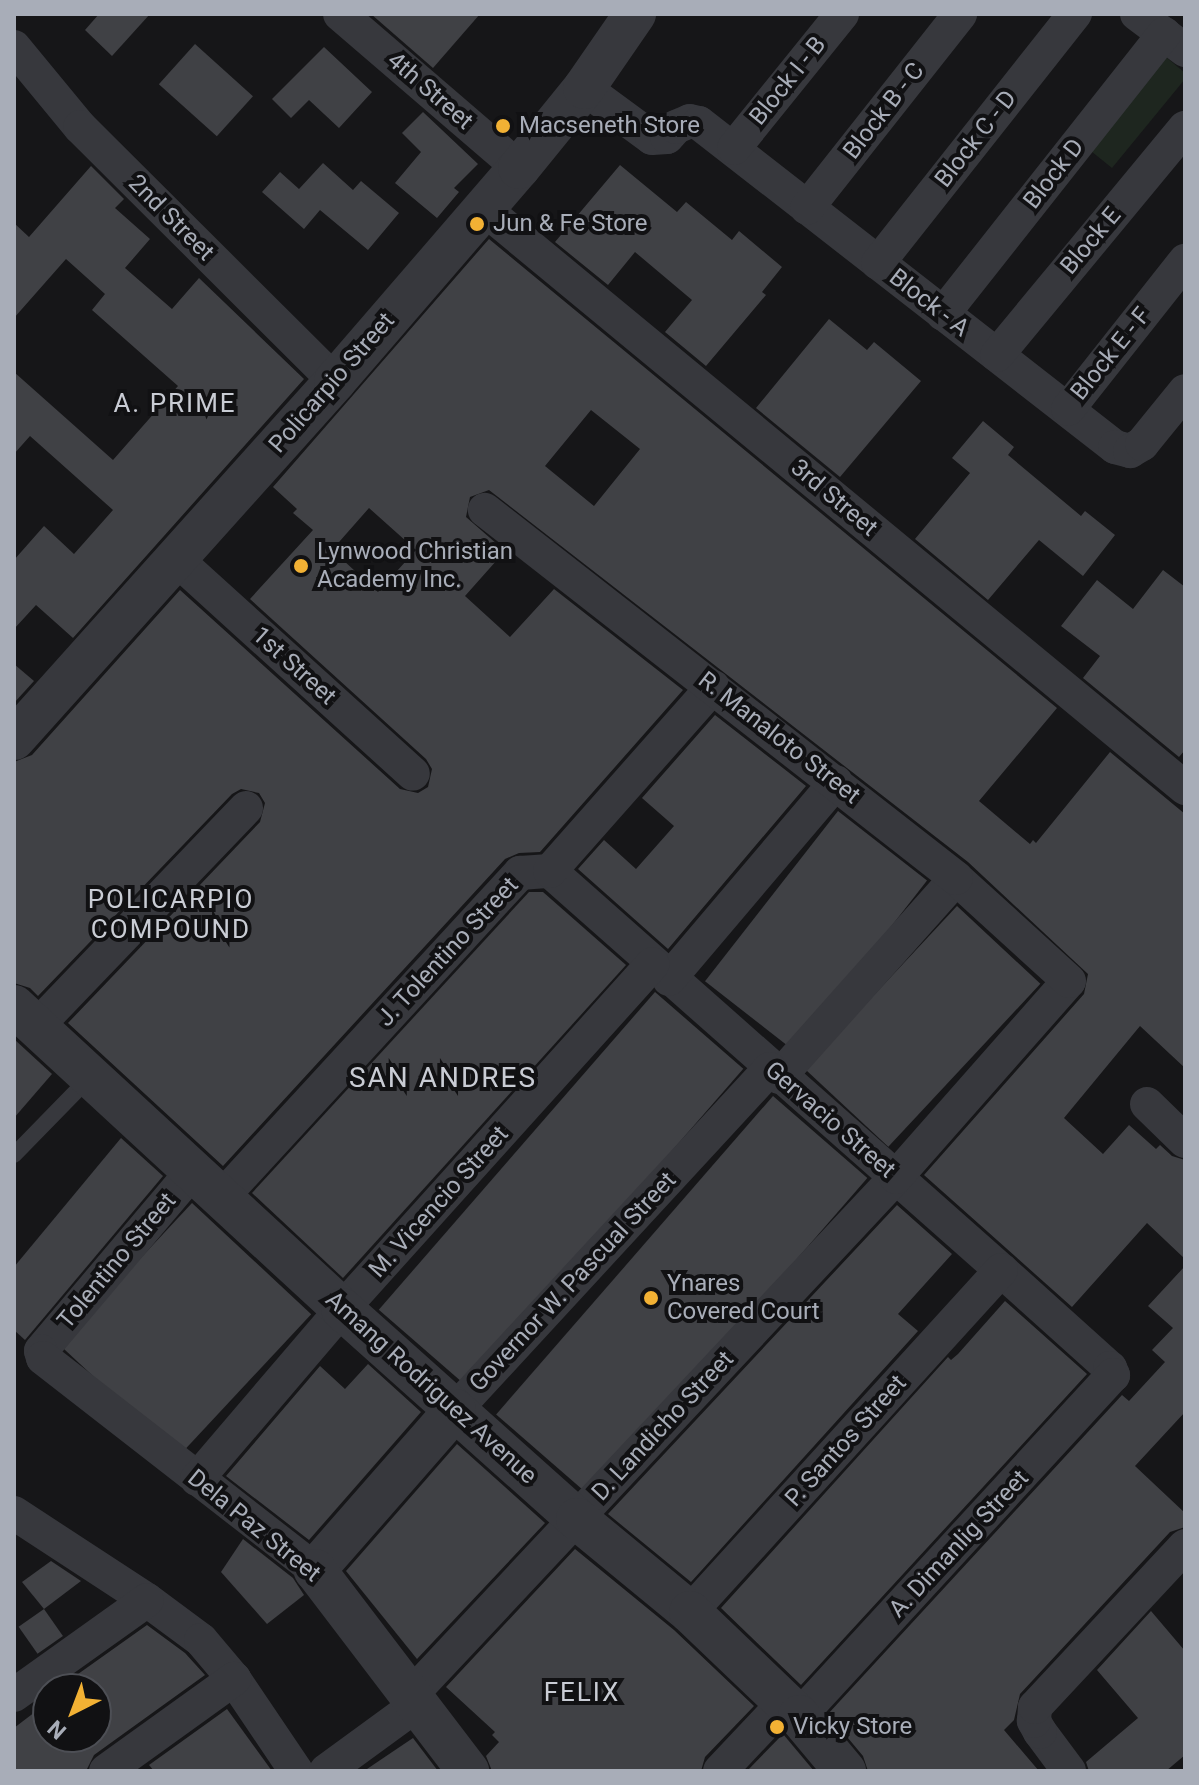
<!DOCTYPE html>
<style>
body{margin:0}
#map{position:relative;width:1199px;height:1785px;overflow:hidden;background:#161618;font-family:Roboto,sans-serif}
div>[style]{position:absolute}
.green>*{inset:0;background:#1e261f}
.building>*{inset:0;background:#404145;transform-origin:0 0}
.service>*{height:16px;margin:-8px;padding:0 8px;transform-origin:8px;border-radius:8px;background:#37383d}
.minor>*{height:34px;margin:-17px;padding:0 17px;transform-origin:17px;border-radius:17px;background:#37383d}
.tertiary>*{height:42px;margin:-21px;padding:0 21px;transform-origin:21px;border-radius:21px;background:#37383d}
.dots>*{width:22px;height:22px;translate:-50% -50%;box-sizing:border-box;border:4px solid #111113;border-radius:50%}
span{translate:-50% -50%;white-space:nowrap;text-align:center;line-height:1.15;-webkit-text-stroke:8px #111113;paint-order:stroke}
.street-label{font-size:24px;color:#a8adb8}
.poi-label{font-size:24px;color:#a8adb8}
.left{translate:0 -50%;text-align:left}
.neighbourhood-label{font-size:26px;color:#c9ccd4;letter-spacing:2px}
.quarter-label{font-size:28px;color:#c9ccd4;letter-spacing:2px}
.frame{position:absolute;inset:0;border:16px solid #a8adb8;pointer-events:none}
.north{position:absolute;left:32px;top:1673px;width:80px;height:80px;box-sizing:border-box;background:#111113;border:2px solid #4d4f55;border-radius:50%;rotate:222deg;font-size:22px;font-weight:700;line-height:32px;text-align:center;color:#a8adb8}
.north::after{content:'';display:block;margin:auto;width:28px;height:36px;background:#f2b134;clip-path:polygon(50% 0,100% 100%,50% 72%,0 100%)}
</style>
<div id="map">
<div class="green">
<i style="clip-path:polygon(1147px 41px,1185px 73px,1185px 79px,1112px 168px,1071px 135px)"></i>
</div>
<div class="building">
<i style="clip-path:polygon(99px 14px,150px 14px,112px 56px,85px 30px)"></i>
<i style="clip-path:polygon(371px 14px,480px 14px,433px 68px)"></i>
<i style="left:195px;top:44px;width:78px;height:54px;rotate:42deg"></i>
<i style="clip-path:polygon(324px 47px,372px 92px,339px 128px,309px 100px,291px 118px,272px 99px)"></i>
<i style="clip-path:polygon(423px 112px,478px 164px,454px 188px,459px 192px,437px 218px,395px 183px,421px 152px,402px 133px)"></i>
<i style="clip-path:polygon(323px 163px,353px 190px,361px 181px,399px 213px,368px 250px,320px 210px,304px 229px,262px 192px,280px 172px,299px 189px)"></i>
<i style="clip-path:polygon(620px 165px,677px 212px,686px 202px,732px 240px,739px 231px,782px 267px,762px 292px,766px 295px,706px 366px,665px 332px,692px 300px,635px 252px,608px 285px,555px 242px)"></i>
<i style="clip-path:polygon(91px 166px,124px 199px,115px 208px,150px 239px,125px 268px,172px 309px,199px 278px,304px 379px,73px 638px,36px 605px,14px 629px,14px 560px,44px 526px,74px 554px,113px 510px,30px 436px,14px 454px,14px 372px,113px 460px,178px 386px,92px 310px,105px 294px,66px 259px,14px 318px,14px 223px,29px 237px)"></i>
<i style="clip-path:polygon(evenodd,489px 239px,1057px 708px,979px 801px,1030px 844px,1033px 840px,1036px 843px,1110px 752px,1185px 814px,1185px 1068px,1140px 1026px,1064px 1118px,1103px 1154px,1129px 1125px,1156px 1149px,1160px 1145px,1172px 1156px,1185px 1160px,1185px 1259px,1147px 1223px,1072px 1307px,924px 1175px,1084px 994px,1088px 974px,968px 862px,489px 490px,470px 497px,466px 517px,505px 551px,465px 596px,510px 637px,554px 589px,683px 690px,540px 852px,519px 853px,505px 859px,223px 1166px,68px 1023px,260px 822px,265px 803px,259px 793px,241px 789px,232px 794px,38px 996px,30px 988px,14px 983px,14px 762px,32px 755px,180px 590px,400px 789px,418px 793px,428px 787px,432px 769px,426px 759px,250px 599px,313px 530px,293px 513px,297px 509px,273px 487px,489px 239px,591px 410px,640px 449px,594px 506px,545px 466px,591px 410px,489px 239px,369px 508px,416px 550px,378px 592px,332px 550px,369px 508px)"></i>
<i style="clip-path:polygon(829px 319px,867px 350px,874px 342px,921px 381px,840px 477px,756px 408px)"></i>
<i style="clip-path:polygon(983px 421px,1014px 447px,1008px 455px,1081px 516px,1085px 511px,1115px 535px,1083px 576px,1039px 540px,988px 600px,915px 539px,970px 473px,952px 458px)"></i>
<i style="clip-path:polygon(1163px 570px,1185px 587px,1185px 750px,1179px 757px,1083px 678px,1100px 656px,1061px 626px,1097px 580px,1133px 609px)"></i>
<i style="clip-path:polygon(14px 664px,34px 681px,14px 703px)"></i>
<i style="clip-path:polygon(715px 715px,806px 786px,668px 949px,578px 869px,604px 840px,636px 869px,674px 826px,642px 798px)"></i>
<i style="left:838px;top:811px;width:113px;height:216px;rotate:38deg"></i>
<i style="clip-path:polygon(529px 892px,543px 892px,626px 965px,343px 1278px,252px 1193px)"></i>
<i style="left:957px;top:906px;width:114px;height:223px;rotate:43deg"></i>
<i style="left:655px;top:992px;width:117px;height:421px;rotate:41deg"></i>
<i style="clip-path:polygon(14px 1039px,52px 1074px,14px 1118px)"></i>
<i style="left:773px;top:1096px;width:125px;height:422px;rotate:41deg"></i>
<i style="clip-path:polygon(121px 1138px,163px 1176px,25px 1340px,14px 1330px,14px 1267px)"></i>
<i style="left:192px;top:1203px;width:163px;height:194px;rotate:43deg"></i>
<i style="clip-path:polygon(897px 1205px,952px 1254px,898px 1314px,918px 1331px,691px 1582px,608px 1514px)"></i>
<i style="clip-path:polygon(1185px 1266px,1185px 1412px,1135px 1466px,1185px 1513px,1185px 1527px,1170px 1532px,1020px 1694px,1014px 1720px,1004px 1730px,1039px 1771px,868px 1771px,863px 1756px,828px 1714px,1122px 1395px,1129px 1401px,1165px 1362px,1152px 1350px,1173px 1328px,1148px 1306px)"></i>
<i style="clip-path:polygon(1005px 1301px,1087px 1374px,801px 1685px,721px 1608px,948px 1357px,951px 1360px,958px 1354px)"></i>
<i style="clip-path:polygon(368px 1364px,421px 1412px,309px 1540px,226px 1476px,320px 1366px,345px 1389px)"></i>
<i style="clip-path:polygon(457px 1444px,545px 1523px,417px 1659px,346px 1571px)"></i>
<i style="clip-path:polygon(243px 1539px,293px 1578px,304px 1595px,267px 1624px,221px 1572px)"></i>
<i style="clip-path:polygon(575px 1549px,674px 1630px,754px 1706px,705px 1757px,701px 1771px,492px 1771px,486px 1756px,499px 1742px,492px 1735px,495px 1732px,446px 1687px)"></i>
<i style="clip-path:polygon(51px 1561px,81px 1581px,44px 1609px,22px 1582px)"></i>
<i style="left:44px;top:1609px;width:33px;height:31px;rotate:55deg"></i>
<i style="clip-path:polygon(1151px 1611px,1185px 1651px,1185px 1755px,1166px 1771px,1089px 1771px,1086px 1762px,1138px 1718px,1097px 1670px)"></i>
<i style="clip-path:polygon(147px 1625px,185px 1653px,205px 1675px,94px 1755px,86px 1771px,14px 1771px,14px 1728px,48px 1702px,48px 1737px,96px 1737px,96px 1689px,65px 1689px,64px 1684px)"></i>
<i style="clip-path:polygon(227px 1709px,272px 1771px,154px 1771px,149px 1765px)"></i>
<i style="clip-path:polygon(783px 1734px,814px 1771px,747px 1771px)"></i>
<i style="clip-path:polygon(413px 1738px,438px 1771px,364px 1771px)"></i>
</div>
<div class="service">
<i style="left:14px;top:1155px;width:109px;rotate:-45.7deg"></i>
</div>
<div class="minor">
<i style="left:340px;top:14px;width:236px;rotate:40.7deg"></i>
<i style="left:1137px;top:14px;width:60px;rotate:36.9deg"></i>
<i style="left:14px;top:47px;width:104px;rotate:50.5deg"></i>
<i style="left:80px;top:127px;width:360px;rotate:44.9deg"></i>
<i style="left:584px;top:88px;width:84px;rotate:36.3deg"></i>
<i style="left:652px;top:138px;width:15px;rotate:-4deg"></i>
<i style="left:667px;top:137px;width:13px;rotate:-48deg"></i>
<i style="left:676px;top:127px;width:15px;rotate:-23deg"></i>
<i style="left:690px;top:121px;width:9px;rotate:13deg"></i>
<i style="left:699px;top:123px;width:527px;rotate:37.91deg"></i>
<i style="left:1115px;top:447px;width:16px;rotate:15deg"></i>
<i style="left:1130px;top:451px;width:14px;rotate:-30deg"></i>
<i style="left:1142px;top:444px;width:68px;rotate:-50.9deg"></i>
<i style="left:734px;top:148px;width:172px;rotate:-51.1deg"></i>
<i style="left:483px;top:208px;width:911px;rotate:39.56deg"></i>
<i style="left:807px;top:208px;width:247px;rotate:-51.7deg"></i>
<i style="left:878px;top:263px;width:318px;rotate:-51.7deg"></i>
<i style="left:943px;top:314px;width:357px;rotate:-51.7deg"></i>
<i style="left:997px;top:355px;width:295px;rotate:-50.4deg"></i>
<i style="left:1068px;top:409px;width:189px;rotate:-51.7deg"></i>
<i style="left:175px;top:558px;width:321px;rotate:42.2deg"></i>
<i style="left:550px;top:871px;width:602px;rotate:41.5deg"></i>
<i style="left:1001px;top:1270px;width:147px;rotate:42deg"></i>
<i style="left:1110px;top:1368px;width:8px;rotate:67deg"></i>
<i style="left:1113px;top:1375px;width:464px;rotate:132.6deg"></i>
<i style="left:669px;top:979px;width:258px;rotate:-49.7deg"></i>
<i style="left:37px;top:1026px;width:302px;rotate:-46.2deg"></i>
<i style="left:779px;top:1077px;width:266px;rotate:-48.3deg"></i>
<i style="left:1147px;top:1104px;width:53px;rotate:44.2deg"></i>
<i style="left:192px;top:1172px;width:234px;rotate:130.2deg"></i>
<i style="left:41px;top:1351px;width:7px;rotate:74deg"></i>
<i style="left:43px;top:1358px;width:345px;rotate:37.9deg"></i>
<i style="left:221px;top:1198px;width:442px;rotate:-47.4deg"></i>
<i style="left:520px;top:873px;width:30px;rotate:-4deg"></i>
<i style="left:550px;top:871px;width:246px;rotate:-48.5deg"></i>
<i style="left:455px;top:1410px;width:464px;rotate:-47.3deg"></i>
<i style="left:197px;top:1479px;width:223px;rotate:-49.5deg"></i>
<i style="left:342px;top:1309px;width:464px;rotate:-48deg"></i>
<i style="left:14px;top:1513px;width:159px;rotate:33.2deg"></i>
<i style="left:147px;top:1600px;width:67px;rotate:36.5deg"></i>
<i style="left:201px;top:1640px;width:51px;rotate:49.8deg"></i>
<i style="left:234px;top:1679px;width:111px;rotate:56deg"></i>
<i style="left:690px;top:1612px;width:462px;rotate:-47.7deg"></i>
<i style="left:14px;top:1695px;width:163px;rotate:-35.5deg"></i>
<i style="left:411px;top:1695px;width:710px;rotate:-46.88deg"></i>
<i style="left:896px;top:1177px;width:261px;rotate:-48.6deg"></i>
<i style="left:1069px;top:981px;width:153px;rotate:-137.7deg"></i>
<i style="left:956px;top:878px;width:598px;rotate:-142deg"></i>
<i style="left:106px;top:1771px;width:158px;rotate:-35.7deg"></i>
<i style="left:326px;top:1771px;width:114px;rotate:-36.1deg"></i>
<i style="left:720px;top:1771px;width:95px;rotate:-46.7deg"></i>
<i style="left:1069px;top:1771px;width:49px;rotate:-126.6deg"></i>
<i style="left:1040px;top:1732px;width:13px;rotate:-119deg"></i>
<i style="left:1034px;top:1721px;width:14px;rotate:-86deg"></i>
<i style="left:1035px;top:1707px;width:220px;rotate:-47deg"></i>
</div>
<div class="tertiary">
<i style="left:14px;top:739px;width:481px;rotate:-48.1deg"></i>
<i style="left:335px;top:381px;width:281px;rotate:-49.2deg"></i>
<i style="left:519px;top:168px;width:103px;rotate:-50.9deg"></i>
<i style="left:584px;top:88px;width:90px;rotate:-55.4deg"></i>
<i style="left:14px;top:1006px;width:447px;rotate:42.7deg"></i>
<i style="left:342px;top:1309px;width:315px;rotate:41.8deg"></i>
<i style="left:577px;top:1519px;width:146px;rotate:39.5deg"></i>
<i style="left:690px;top:1612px;width:151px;rotate:43.7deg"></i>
<i style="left:799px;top:1716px;width:72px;rotate:50.1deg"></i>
<i style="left:455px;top:1410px;width:213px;rotate:131.2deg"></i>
<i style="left:315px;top:1570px;width:253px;rotate:52.7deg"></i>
</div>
<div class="dots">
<i style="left:503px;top:126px;background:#f2b134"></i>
<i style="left:477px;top:224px;background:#f2b134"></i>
<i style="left:301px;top:566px;background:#f2b134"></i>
<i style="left:651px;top:1298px;background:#f2b134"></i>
<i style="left:777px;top:1727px;background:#f2b134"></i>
</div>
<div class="street-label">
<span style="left:788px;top:81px;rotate:-51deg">Block I - B</span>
<span style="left:430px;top:91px;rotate:41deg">4th Street</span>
<span style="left:884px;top:111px;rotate:-52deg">Block B - C</span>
<span style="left:976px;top:139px;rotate:-52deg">Block C - D</span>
<span style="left:1054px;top:174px;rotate:-52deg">Block D</span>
<span style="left:171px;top:218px;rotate:45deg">2nd Street</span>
<span style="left:1091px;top:241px;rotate:-50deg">Block E</span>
<span style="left:929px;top:303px;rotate:38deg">Block - A</span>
<span style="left:1111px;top:354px;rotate:-51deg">Block E - F</span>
<span style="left:332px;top:383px;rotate:-49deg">Policarpio Street</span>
<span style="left:834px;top:498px;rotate:40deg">3rd Street</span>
<span style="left:294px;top:666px;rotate:42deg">1st Street</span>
<span style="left:779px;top:738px;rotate:38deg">R. Manaloto Street</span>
<span style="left:448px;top:952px;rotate:-47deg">J. Tolentino Street</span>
<span style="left:830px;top:1120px;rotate:41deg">Gervacio Street</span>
<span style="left:439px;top:1202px;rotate:-48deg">M. Vicencio Street</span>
<span style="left:117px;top:1261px;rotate:-50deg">Tolentino Street</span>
<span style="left:573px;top:1282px;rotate:-47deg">Governor W. Pascual Street</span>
<span style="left:431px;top:1388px;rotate:42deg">Amang Rodriguez Avenue</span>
<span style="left:663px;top:1426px;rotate:-47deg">D. Landicho Street</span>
<span style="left:846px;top:1441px;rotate:-48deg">P. Santos Street</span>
<span style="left:254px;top:1526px;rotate:39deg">Dela Paz Street</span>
<span style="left:959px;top:1544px;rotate:-47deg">A. Dimanlig Street</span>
</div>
<div class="poi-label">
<span class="left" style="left:519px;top:126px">Macseneth Store</span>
<span class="left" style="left:493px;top:224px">Jun &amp; Fe Store</span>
<span class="left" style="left:317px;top:566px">Lynwood Christian<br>Academy Inc.</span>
<span class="left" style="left:667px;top:1298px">Ynares<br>Covered Court</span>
<span class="left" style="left:793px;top:1727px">Vicky Store</span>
</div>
<div class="neighbourhood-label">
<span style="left:175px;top:404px">A. PRIME</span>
<span style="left:171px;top:915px">POLICARPIO<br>COMPOUND</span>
<span style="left:582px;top:1693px">FELIX</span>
</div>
<div class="quarter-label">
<span style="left:443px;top:1078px">SAN ANDRES</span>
</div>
<div class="frame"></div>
<div class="north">N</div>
</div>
